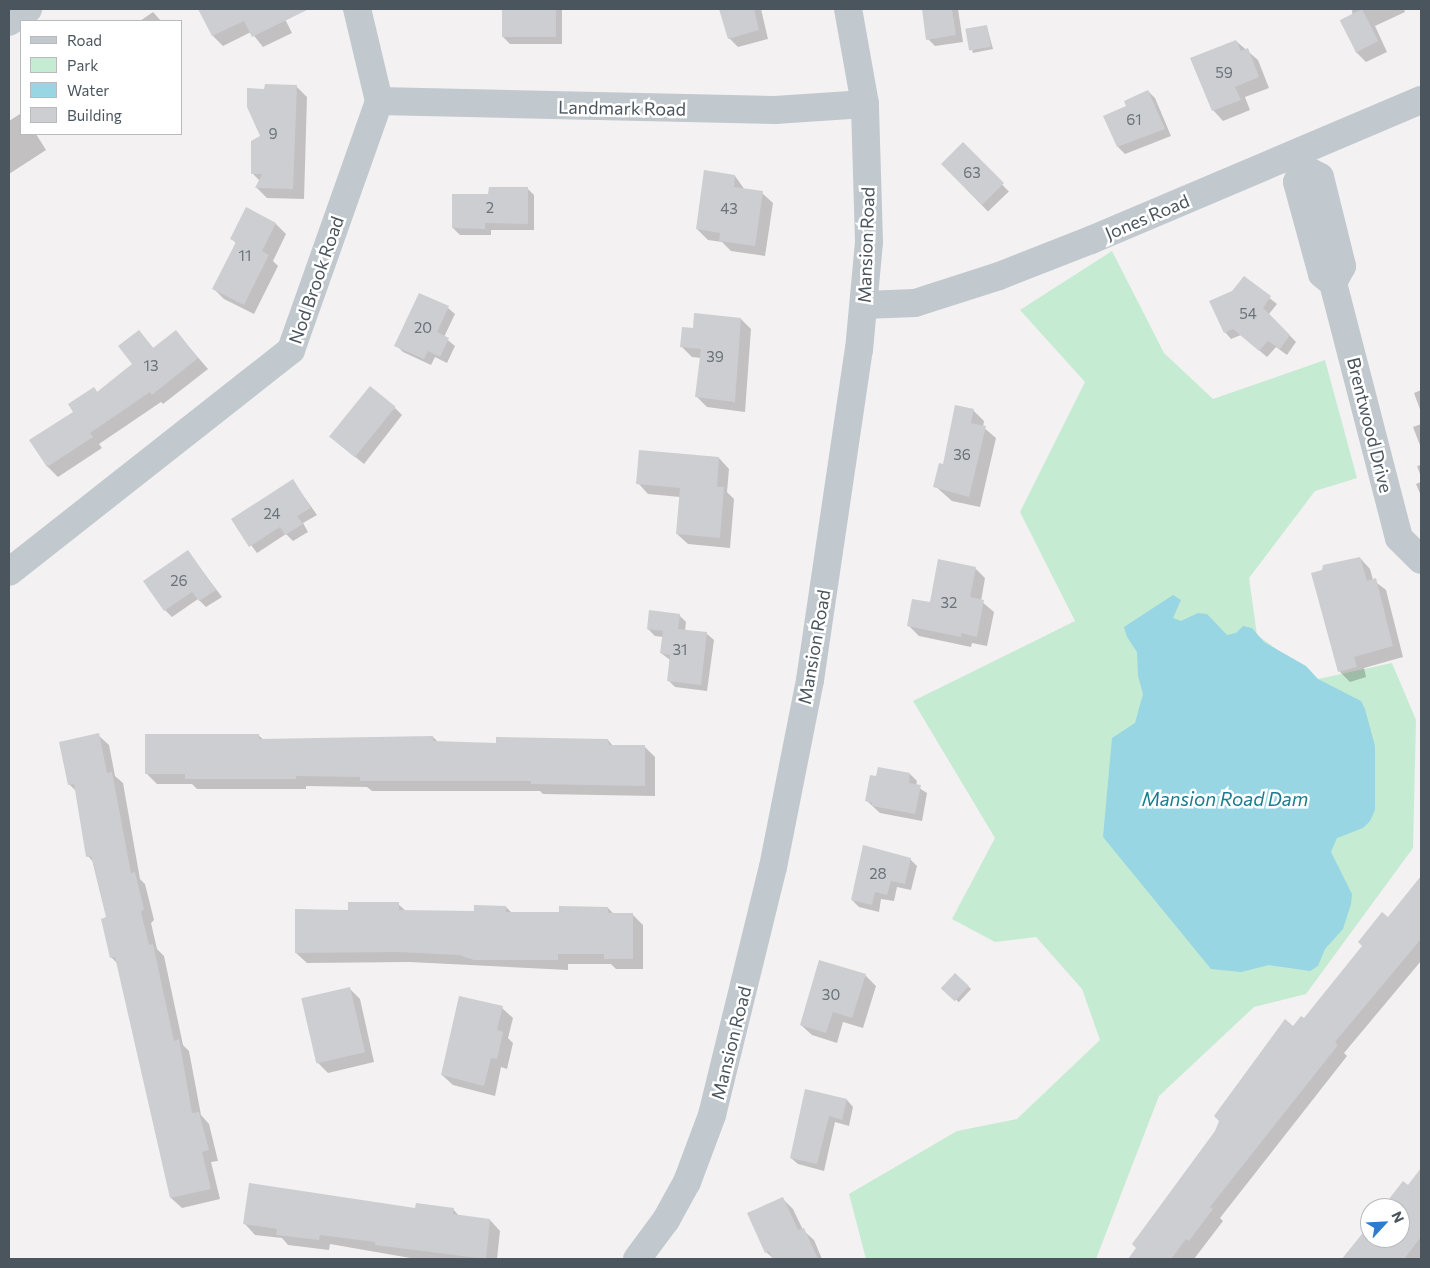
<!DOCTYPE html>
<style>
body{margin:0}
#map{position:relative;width:1430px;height:1268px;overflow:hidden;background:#f3f1f2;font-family:Commissioner,sans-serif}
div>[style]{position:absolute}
.green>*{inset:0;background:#c6ebd3}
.water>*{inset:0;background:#98d6e3}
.shadow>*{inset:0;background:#0003;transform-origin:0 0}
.building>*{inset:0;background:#ccced2;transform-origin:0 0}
.street>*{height:28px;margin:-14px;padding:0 14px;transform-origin:14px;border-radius:14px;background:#c1c9ce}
span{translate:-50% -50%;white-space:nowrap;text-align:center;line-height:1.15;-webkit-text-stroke:5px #fff;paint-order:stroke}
.number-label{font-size:15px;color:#6b737a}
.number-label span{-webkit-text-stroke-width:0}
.street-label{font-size:18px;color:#4b555d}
.water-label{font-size:19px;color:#1c7c8f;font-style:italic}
.frame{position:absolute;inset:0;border:10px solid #4b555d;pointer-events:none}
.legend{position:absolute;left:20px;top:20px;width:162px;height:115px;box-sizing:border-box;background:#fff;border:1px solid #b7bbbe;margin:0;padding:6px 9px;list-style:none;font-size:15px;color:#4b555d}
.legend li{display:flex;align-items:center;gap:10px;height:25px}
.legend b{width:25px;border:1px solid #b7bbbe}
.north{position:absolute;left:1360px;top:1198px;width:50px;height:50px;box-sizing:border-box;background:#fff;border:1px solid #b7bbbe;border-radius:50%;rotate:65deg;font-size:14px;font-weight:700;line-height:20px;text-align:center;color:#4b555d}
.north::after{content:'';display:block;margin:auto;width:18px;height:22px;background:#2e7cd0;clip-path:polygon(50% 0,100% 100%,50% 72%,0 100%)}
</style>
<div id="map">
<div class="green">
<i style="clip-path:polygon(1112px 251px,1164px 353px,1213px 399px,1325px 360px,1357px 478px,1315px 491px,1249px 578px,1257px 635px,1318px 679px,1392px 663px,1416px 720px,1413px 848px,1306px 994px,1254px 1007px,1159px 1096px,1096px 1259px,866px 1259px,849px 1194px,957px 1131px,1017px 1119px,1100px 1040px,1082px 989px,1036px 937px,995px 942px,952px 919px,995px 838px,913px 701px,1075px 621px,1020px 512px,1085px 382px,1020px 310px)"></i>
</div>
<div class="water">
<i style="clip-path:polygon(1173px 595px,1181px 600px,1173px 618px,1181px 621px,1198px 613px,1207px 614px,1227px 635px,1236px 633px,1243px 626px,1252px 628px,1264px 642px,1306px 666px,1318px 679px,1361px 701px,1365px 709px,1375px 746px,1375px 810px,1370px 821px,1363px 828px,1337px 838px,1331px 852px,1352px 894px,1351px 904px,1343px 929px,1325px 949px,1318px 966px,1310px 971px,1269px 965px,1241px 972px,1211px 969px,1103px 837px,1112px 738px,1135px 723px,1143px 694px,1138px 676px,1137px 652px,1127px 637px,1124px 627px)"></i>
</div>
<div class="shadow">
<i style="clip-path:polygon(200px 9px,280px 9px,292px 33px,263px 47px,251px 32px,223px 46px,213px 36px)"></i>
<i style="clip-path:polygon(503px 9px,562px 9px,562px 44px,510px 44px,503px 37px)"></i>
<i style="clip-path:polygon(722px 9px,761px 9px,768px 39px,738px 47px,729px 38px)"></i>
<i style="clip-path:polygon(923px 9px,958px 9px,963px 42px,935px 46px,928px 39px)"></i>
<i style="clip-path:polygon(1352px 9px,1404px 9px,1405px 12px,1375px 26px,1387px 52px,1366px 62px,1355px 51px)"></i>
<i style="clip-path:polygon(153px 12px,161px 21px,140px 21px)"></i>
<i style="clip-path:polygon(987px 27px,993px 49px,973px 53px,966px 30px)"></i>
<i style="clip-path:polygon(1236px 41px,1258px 60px,1269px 88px,1245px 97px,1250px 110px,1223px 121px,1213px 110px)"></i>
<i style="clip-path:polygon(296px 86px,307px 97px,304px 199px,267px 198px,257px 188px,260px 181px,252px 173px,262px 136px,265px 90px)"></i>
<i style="clip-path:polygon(1148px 91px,1155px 98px,1171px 136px,1125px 154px,1118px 147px,1105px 117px,1128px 107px)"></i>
<i style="clip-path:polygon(20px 114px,21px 134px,36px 134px,46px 150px,9px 174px,9px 121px)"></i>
<i style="left:963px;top:144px;width:66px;height:29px;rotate:46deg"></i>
<i style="clip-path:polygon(735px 176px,745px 190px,762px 193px,773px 203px,765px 256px,731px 251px,722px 242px,708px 240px,697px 229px)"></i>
<i style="clip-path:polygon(527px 188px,534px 195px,534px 230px,491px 230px,491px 235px,460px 235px,453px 228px,490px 195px)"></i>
<i style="clip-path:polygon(276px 224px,286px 234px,273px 261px,278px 266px,254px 314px,224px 299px,214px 289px,237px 244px,231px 238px)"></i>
<i style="clip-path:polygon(1244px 278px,1277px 304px,1269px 314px,1296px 342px,1287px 355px,1276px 347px,1267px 357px,1241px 335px,1231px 339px,1225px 332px,1233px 292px)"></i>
<i style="clip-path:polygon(448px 308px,455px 314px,444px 337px,455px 346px,447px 363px,435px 357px,431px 365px,403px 352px,396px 345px)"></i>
<i style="clip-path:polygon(741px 319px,751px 329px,745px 412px,707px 407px,696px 396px,701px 358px,692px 357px,681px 346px,694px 330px)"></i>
<i style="clip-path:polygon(139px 331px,154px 349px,176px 332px,208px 369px,163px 404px,161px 402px,99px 444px,102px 448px,58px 477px,47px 466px,74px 412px,94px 388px,98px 393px,134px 365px)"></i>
<i style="clip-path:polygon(1421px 390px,1421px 412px,1414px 393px)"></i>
<i style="clip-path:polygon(395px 408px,402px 415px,364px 464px,338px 443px)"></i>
<i style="clip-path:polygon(973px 410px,984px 421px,983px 427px,996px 438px,980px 507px,952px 501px,935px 486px)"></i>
<i style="clip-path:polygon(1421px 424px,1421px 448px,1413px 427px)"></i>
<i style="clip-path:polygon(719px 458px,729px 469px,727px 492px,734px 499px,730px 548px,688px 544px,677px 534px,680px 497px,648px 494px,638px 483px)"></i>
<i style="clip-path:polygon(1421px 465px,1421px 477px,1417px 466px)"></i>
<i style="clip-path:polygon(293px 481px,317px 515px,303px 523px,308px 532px,293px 541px,286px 534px,257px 553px,232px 519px)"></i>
<i style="clip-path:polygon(1421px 482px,1421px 496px,1416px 484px)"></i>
<i style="clip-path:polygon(188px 552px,222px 597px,206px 607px,198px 599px,172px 617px,165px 610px)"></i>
<i style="clip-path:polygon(1360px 558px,1370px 569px,1373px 580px,1386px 590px,1403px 657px,1364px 668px,1366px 677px,1350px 682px,1340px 672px)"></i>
<i style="clip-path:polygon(975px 568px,985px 578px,981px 601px,994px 612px,987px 646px,972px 643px,971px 647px,919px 636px,908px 625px)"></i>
<i style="clip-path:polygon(679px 615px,686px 622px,685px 631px,707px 634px,714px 640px,707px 691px,675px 687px,668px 680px,670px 660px,661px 653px,663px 637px,655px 636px,648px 629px)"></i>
<i style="clip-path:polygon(98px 735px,109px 745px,115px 776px,123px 783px,140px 879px,145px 884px,154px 920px,151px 923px,157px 949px,164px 956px,183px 1045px,189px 1051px,201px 1115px,209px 1124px,218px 1161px,211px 1162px,220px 1199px,182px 1208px,171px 1198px,117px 963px,112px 958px,107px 918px,93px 862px,88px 856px,77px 792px,69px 784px)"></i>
<i style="clip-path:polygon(258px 735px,264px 740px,433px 737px,439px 743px,498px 744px,608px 740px,614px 747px,644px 746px,655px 757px,655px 796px,543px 794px,540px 791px,372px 791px,367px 787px,306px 786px,306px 789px,197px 789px,192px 784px,157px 784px,147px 774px)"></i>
<i style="clip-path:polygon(910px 774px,917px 781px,916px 786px,927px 793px,922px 821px,880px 813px,867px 801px)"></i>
<i style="clip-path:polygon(910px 859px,917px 866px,911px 890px,897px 887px,894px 901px,881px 899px,879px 912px,859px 907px,852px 900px)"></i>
<i style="clip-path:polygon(1412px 889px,1421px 896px,1421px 961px,1344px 1053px,1347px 1056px,1220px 1218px,1223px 1221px,1194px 1259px,1130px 1259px,1293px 1028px,1304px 1020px)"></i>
<i style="clip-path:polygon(398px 904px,406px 911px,475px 913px,506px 907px,513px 914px,560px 914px,608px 908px,614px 914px,632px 914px,643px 925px,643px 969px,616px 969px,611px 964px,568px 964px,568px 970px,409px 962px,307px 963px,296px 953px,350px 911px)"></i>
<i style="left:955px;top:974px;width:22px;height:18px;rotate:43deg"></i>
<i style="clip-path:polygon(865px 975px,876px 986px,863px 1028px,843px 1022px,837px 1043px,812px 1035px,801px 1025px)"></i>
<i style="clip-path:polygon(349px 988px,360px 999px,374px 1062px,328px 1073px,317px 1062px)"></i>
<i style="clip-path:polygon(502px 1008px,513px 1018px,508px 1038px,513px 1043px,507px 1069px,501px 1067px,495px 1096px,453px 1085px,442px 1075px)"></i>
<i style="clip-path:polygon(806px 1090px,847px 1100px,853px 1107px,849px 1126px,835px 1122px,824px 1171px,798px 1164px,791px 1158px)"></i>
<i style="clip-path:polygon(1421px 1170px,1421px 1259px,1342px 1259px,1370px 1225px,1370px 1238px,1400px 1238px,1400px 1208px,1383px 1208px,1408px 1187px)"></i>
<i style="clip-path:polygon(782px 1198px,793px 1209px,803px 1230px,814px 1240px,822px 1259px,774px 1259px,766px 1252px)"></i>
<i style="clip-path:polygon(453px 1209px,460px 1217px,490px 1220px,500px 1231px,497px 1259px,416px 1259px,330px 1244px,329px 1250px,288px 1245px,282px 1238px,255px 1235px,245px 1224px)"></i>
</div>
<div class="building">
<i style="clip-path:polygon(198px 9px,309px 9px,252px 37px,244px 21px,212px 36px)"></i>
<i style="left:502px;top:9px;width:54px;height:28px"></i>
<i style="clip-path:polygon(719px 9px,754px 9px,759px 30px,728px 39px)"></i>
<i style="clip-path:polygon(922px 9px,952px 9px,956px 35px,926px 40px)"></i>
<i style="left:1362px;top:9px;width:36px;height:25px;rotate:63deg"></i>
<i style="left:987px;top:25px;width:22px;height:22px;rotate:80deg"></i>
<i style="clip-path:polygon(1236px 40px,1241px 51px,1248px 48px,1259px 77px,1235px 87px,1241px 100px,1212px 111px,1190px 58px)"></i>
<i style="clip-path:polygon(265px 84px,297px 85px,293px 189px,255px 188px,262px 174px,251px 174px,251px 141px,260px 136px,247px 107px,247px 88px,264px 89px)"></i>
<i style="clip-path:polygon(1148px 90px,1165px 129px,1117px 147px,1103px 116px,1126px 106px,1124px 101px)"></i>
<i style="left:963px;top:142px;width:58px;height:31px;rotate:45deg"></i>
<i style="clip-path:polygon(704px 170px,735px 175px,734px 187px,763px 191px,755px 246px,719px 241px,720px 233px,696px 229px)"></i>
<i style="clip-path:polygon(489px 187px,528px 187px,528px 224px,485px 223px,485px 229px,452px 228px,452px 194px,488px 194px)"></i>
<i style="clip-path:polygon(246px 207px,276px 223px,262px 251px,269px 255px,244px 305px,212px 289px,236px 242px,230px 239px)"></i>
<i style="clip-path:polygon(1244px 276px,1271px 296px,1263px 308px,1290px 335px,1280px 349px,1268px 341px,1259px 351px,1233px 329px,1224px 333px,1209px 301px,1232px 291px)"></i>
<i style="clip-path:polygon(419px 293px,449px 306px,437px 332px,449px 338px,440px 357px,428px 351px,424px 359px,394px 346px)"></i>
<i style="clip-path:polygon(694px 313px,741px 318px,735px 402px,695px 397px,701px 349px,680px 347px,682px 327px,693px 328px)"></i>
<i style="clip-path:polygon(139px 330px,153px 348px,176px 330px,198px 358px,152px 395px,150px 392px,90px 433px,93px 437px,47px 467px,29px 440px,73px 412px,68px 404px,94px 387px,97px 392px,132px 364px,118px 346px)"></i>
<i style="left:370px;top:386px;width:33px;height:65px;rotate:39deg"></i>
<i style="clip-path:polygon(955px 405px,974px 409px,971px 423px,986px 426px,969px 497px,933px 487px,939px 463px,943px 464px)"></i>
<i style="clip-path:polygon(639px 450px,719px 457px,717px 487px,724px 487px,720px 538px,676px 534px,680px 488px,636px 484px)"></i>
<i style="clip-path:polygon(293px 479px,311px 508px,297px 516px,303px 524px,285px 535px,280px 527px,249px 547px,231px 519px)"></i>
<i style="clip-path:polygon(188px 550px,216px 590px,199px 601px,192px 592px,164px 611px,143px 581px)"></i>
<i style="clip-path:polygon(1360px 557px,1367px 581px,1376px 578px,1393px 646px,1354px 657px,1357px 667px,1338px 672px,1311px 573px,1322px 570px,1323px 565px)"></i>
<i style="clip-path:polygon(938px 559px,976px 567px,970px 597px,984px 600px,977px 637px,961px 633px,961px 637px,907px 626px,912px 599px,930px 602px)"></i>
<i style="clip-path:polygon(649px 610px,680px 614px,678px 629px,707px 632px,701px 685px,667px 681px,670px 655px,660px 653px,663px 631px,647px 629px)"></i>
<i style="clip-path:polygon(99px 733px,107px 773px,112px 772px,131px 873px,135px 872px,144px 909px,141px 912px,149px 945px,153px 944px,174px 1041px,179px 1039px,192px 1113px,199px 1112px,209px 1150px,202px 1152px,211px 1189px,170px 1198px,115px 957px,110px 958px,101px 919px,106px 917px,91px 856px,86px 857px,74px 784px,68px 785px,59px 742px)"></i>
<i style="clip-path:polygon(145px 734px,259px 734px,259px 739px,433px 736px,433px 741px,496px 743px,496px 737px,608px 739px,609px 745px,645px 745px,645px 786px,531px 784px,531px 781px,360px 781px,360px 777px,296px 776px,296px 779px,185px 779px,185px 774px,145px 774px)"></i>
<i style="clip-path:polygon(878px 767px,910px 773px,909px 783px,921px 785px,915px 814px,872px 806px,872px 803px,865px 801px,870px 775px,876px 776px)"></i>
<i style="clip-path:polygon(863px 845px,911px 858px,905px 884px,891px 881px,887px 895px,875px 892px,872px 905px,851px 900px)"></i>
<i style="clip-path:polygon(1421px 876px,1421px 939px,1335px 1042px,1338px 1045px,1210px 1207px,1213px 1209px,1189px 1241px,1186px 1239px,1171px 1259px,1128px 1259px,1136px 1248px,1132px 1244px,1215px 1131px,1219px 1121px,1214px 1116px,1285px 1019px,1293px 1026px,1301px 1016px,1304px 1018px,1362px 946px,1358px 942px,1382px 912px,1388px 917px)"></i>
<i style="clip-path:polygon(348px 902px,399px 902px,399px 910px,474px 911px,474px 905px,506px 906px,506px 912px,559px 912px,559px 906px,608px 907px,608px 913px,633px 913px,633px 959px,604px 959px,604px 954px,558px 954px,558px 960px,474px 960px,459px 955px,398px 952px,295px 953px,295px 909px,348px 910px)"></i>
<i style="clip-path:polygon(819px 960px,866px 974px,852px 1018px,833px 1012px,826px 1033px,800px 1025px)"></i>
<i style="left:955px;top:973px;width:19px;height:21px;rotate:43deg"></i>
<i style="left:350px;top:987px;width:67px;height:50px;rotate:77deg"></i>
<i style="clip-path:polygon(459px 996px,503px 1006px,497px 1030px,503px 1032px,497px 1059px,491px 1058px,484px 1086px,441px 1075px)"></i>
<i style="clip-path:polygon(805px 1089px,847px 1099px,842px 1120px,829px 1116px,817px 1164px,790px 1158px)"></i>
<i style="clip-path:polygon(1421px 1168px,1421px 1237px,1404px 1259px,1342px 1259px,1370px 1224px,1370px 1238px,1400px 1238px,1400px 1208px,1382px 1208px,1403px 1181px,1408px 1185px)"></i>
<i style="clip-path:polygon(249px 1183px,415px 1208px,416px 1203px,454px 1208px,453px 1214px,490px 1219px,486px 1259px,375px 1245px,375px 1242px,320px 1235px,319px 1240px,276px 1235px,277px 1229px,243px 1224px)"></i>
<i style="clip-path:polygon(783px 1197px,798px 1230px,804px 1228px,818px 1259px,773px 1259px,769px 1251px,765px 1253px,747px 1213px)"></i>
</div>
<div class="street">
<i style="left:9px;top:22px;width:23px;rotate:-34deg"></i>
<i style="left:379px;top:101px;width:396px;rotate:1.3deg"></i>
<i style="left:775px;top:110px;width:90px;rotate:-3.8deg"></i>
<i style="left:1297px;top:154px;width:15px;rotate:67deg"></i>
<i style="left:1303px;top:168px;width:19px;rotate:28deg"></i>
<i style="left:1320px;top:177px;width:92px;rotate:76.1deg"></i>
<i style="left:1342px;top:266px;width:19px;rotate:118deg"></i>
<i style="left:1303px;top:168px;width:15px;rotate:113deg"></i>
<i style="left:1297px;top:182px;width:95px;rotate:74.8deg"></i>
<i style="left:1322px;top:274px;width:14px;rotate:39deg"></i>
<i style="left:1333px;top:283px;width:263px;rotate:75.5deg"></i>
<i style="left:1399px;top:538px;width:31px;rotate:45deg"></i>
<i style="left:864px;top:305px;width:51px;rotate:-2.2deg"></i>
<i style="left:915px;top:303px;width:88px;rotate:-17.8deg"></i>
<i style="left:999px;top:276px;width:99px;rotate:-21.4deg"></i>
<i style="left:1091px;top:240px;width:358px;rotate:-23deg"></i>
<i style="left:9px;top:572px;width:359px;rotate:-38.2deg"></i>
<i style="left:291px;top:350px;width:264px;rotate:-70.5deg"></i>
<i style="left:379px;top:101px;width:95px;rotate:-103.4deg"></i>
<i style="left:637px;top:1259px;width:49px;rotate:-53.4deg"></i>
<i style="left:666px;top:1220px;width:43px;rotate:-61.1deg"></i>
<i style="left:687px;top:1182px;width:72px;rotate:-69.5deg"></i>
<i style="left:712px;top:1115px;width:255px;rotate:-76.2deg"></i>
<i style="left:773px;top:867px;width:191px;rotate:-78.8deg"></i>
<i style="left:810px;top:680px;width:334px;rotate:-81.6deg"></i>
<i style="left:859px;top:350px;width:108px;rotate:-84.7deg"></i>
<i style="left:869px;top:242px;width:138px;rotate:-91.7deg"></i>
<i style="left:865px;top:104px;width:97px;rotate:-100.1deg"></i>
</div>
<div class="number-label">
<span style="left:1224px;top:73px">59</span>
<span style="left:1134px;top:120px">61</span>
<span style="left:273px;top:134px">9</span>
<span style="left:972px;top:173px">63</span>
<span style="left:490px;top:208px">2</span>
<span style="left:729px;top:209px">43</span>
<span style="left:245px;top:256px">11</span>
<span style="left:1248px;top:314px">54</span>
<span style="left:423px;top:328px">20</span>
<span style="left:715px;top:357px">39</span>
<span style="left:151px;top:366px">13</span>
<span style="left:962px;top:455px">36</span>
<span style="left:272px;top:514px">24</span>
<span style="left:179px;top:581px">26</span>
<span style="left:949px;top:603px">32</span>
<span style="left:680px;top:650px">31</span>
<span style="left:878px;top:874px">28</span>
<span style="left:831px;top:995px">30</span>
</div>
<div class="street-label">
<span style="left:622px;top:108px;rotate:1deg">Landmark Road</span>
<span style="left:1147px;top:217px;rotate:-23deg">Jones Road</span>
<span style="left:866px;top:245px;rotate:-88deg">Mansion Road</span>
<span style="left:316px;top:280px;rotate:-71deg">Nod Brook Road</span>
<span style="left:1370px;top:425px;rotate:76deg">Brentwood Drive</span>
<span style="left:814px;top:647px;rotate:-80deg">Mansion Road</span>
<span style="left:731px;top:1043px;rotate:-76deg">Mansion Road</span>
</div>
<div class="water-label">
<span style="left:1225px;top:799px">Mansion Road Dam</span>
</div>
<div class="frame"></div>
<ul class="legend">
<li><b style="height:6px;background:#c1c9ce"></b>Road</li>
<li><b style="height:14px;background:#c6ebd3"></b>Park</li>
<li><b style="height:14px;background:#98d6e3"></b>Water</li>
<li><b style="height:14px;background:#ccced2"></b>Building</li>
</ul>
<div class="north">N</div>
</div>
